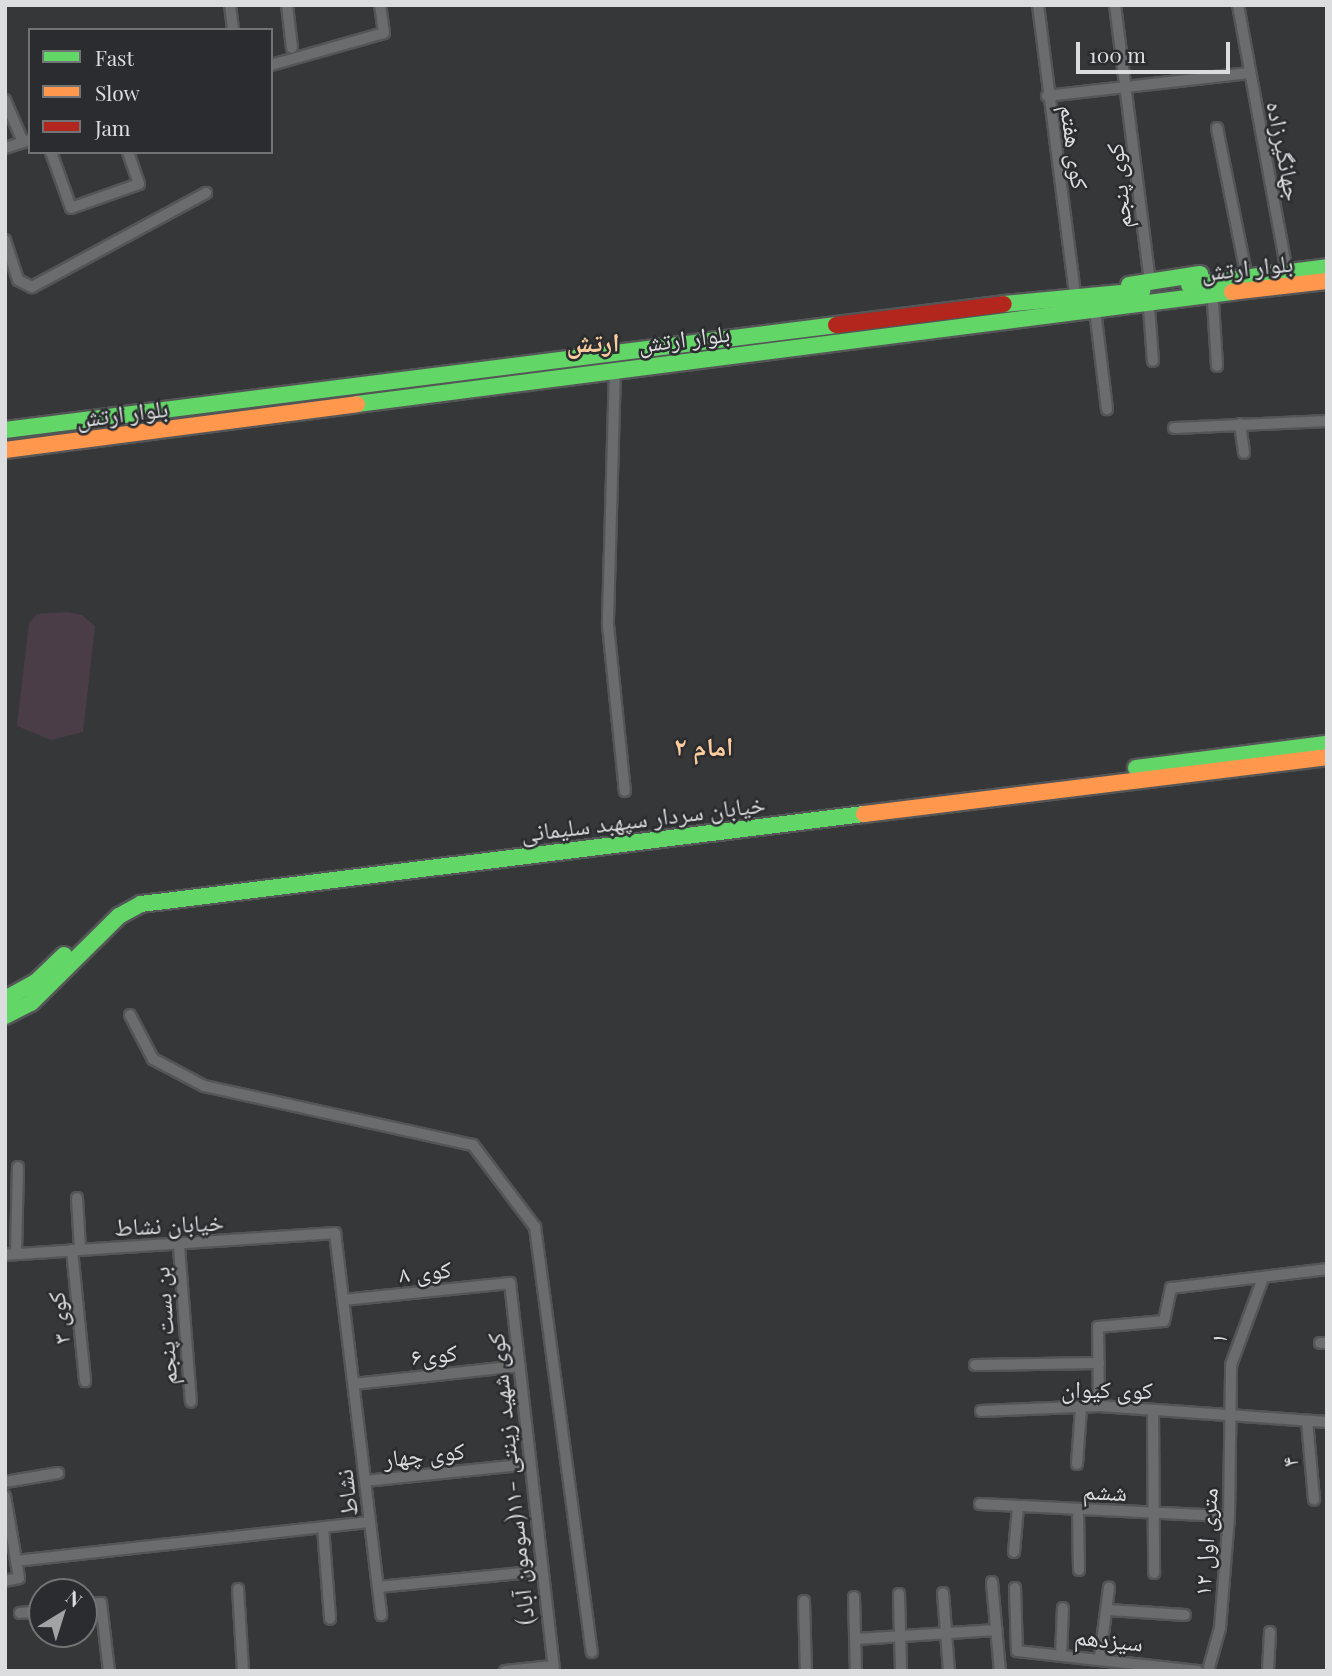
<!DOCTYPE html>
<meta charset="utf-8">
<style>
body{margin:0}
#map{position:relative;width:1332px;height:1676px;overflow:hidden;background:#363738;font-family:"Playfair Display","Noto Naskh Arabic",serif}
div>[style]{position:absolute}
.green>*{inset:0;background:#4a3d48}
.roads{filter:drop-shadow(2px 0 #545556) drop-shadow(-2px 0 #545556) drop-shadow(0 2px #545556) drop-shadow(0 -2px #545556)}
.street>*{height:10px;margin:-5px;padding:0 5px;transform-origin:5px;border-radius:5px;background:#6b6c6d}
.fast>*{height:16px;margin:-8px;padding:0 8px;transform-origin:8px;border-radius:8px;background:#63d668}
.slow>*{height:16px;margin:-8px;padding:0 8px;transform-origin:8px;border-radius:8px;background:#ff974d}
.jam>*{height:16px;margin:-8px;padding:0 8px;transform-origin:8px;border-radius:8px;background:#b3261e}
span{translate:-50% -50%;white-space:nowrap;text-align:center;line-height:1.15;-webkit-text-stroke:5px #2b2c2f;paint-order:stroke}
.street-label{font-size:24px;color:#dcdddf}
.neighbourhood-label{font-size:26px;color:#fbcd9e;font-weight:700}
.frame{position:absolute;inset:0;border:7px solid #dcdddf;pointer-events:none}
.legend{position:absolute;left:28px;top:28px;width:245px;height:126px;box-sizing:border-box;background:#2b2c2f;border:2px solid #727375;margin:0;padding:9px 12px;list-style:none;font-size:21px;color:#dcdddf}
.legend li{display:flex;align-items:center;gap:14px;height:35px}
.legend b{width:35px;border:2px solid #727375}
.north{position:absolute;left:28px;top:1578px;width:70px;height:70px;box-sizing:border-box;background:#2b2c2f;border:2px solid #727375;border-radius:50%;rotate:38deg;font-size:19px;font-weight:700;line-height:28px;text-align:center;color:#dcdddf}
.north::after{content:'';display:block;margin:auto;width:24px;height:32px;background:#a2a3a5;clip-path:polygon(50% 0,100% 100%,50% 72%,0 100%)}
.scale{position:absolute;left:1076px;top:42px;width:154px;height:32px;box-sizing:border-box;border:4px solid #dcdddf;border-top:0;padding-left:9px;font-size:21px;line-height:24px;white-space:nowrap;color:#dcdddf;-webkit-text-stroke:5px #2b2c2f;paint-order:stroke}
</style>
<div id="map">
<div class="green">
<i style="clip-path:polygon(67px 612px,82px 615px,95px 626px,83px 732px,51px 740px,17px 726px,29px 623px,37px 614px)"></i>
</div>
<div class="roads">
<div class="street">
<i style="left:230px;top:5px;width:25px;rotate:83deg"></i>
<i style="left:287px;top:5px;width:43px;rotate:83.4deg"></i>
<i style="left:1038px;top:5px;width:292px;rotate:82.7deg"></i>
<i style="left:1115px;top:5px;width:278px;rotate:82.8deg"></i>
<i style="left:1238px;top:5px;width:261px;rotate:79.6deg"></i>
<i style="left:271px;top:65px;width:117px;rotate:-15.8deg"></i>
<i style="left:384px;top:33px;width:28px;rotate:-98deg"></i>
<i style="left:1047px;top:96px;width:203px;rotate:-6.5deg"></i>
<i style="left:5px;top:100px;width:46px;rotate:66.8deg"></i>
<i style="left:1217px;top:128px;width:143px;rotate:78.7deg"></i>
<i style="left:5px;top:148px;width:25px;rotate:-18deg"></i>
<i style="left:51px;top:152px;width:59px;rotate:70.3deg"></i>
<i style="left:71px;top:208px;width:72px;rotate:-19.4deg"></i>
<i style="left:139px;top:184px;width:34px;rotate:-109deg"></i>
<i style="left:5px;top:240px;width:42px;rotate:72deg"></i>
<i style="left:18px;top:280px;width:16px;rotate:27deg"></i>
<i style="left:32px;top:287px;width:198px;rotate:-28.4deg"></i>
<i style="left:1213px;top:302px;width:64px;rotate:86.4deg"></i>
<i style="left:1149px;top:308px;width:53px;rotate:85.7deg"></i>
<i style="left:1095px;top:310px;width:100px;rotate:83.1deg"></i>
<i style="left:615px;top:369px;width:256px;rotate:91.6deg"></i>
<i style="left:608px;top:625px;width:167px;rotate:84.2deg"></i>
<i style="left:1240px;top:424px;width:29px;rotate:82deg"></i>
<i style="left:1174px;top:428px;width:153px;rotate:-2.6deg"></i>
<i style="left:130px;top:1015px;width:50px;rotate:62.4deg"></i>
<i style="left:153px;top:1059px;width:58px;rotate:27.9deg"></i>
<i style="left:204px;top:1086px;width:275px;rotate:12.4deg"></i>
<i style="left:473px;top:1145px;width:103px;rotate:52.9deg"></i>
<i style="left:535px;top:1227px;width:429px;rotate:82.4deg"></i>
<i style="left:77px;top:1198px;width:51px;rotate:86.6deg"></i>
<i style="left:179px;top:1247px;width:155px;rotate:85.6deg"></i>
<i style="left:72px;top:1250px;width:132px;rotate:84.3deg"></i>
<i style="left:16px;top:1254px;width:87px;rotate:-88.7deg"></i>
<i style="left:5px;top:1255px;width:331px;rotate:-3.8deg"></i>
<i style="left:335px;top:1233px;width:385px;rotate:83.1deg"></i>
<i style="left:343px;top:1300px;width:168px;rotate:-5.8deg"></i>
<i style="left:510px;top:1283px;width:390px;rotate:83.5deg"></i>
<i style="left:1320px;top:1343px;width:7px"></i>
<i style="left:975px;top:1365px;width:124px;rotate:-0.9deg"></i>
<i style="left:354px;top:1384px;width:166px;rotate:-6.2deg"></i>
<i style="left:1099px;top:1406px;width:79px;rotate:-90.7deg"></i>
<i style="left:1098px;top:1327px;width:66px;rotate:-5.2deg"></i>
<i style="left:1164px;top:1321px;width:34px;rotate:-78deg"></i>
<i style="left:1171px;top:1288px;width:157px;rotate:-6.9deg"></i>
<i style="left:981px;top:1411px;width:118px;rotate:-2.4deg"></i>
<i style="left:1099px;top:1406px;width:229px;rotate:4deg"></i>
<i style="left:1153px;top:1411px;width:162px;rotate:89.6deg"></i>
<i style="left:1307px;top:1421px;width:79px;rotate:84.9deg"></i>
<i style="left:1077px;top:1464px;width:56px;rotate:-85.9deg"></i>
<i style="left:365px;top:1481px;width:165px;rotate:-5.9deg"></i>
<i style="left:5px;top:1482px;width:54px;rotate:-9.6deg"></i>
<i style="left:5px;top:1496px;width:83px;rotate:80.3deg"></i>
<i style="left:19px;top:1578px;width:14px;rotate:168deg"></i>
<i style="left:980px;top:1504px;width:249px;rotate:2.8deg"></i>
<i style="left:1078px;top:1512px;width:58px;rotate:89deg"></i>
<i style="left:323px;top:1527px;width:92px;rotate:85.6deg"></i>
<i style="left:1014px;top:1552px;width:45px;rotate:-84.9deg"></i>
<i style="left:16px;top:1561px;width:356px;rotate:-6.3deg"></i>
<i style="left:992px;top:1582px;width:89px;rotate:84.9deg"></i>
<i style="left:378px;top:1587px;width:163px;rotate:-5.6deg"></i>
<i style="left:1015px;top:1588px;width:63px;rotate:88.2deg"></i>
<i style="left:1017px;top:1651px;width:182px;rotate:6.3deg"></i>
<i style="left:238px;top:1589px;width:82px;rotate:86.5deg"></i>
<i style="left:943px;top:1593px;width:78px;rotate:85.6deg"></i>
<i style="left:899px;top:1594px;width:77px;rotate:88.5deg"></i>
<i style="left:854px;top:1597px;width:74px;rotate:88.5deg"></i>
<i style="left:804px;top:1601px;width:70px;rotate:88.4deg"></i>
<i style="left:84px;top:1605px;width:17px;rotate:-7deg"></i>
<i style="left:101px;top:1603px;width:68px;rotate:83.3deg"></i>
<i style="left:1109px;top:1610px;width:76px;rotate:3.8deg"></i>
<i style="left:20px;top:1613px;width:22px;rotate:-5deg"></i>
<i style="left:856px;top:1639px;width:141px;rotate:-3.7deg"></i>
<i style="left:1061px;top:1655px;width:47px;rotate:-87.6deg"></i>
<i style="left:1100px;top:1657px;width:70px;rotate:-82.6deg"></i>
<i style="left:505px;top:1671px;width:48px;rotate:-5.9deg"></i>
<i style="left:1208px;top:1671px;width:45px;rotate:-74.4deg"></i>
<i style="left:1220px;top:1628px;width:112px;rotate:-85.4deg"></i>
<i style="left:1229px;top:1516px;width:151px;rotate:-89.2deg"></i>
<i style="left:1231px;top:1365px;width:93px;rotate:-69.8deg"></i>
<i style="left:1268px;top:1671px;width:39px;rotate:-87deg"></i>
</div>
<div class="fast">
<i style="left:1129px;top:285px;width:72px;rotate:-8.8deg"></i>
<i style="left:1189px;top:285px;width:139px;rotate:-7.4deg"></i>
<i style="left:1004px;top:304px;width:139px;rotate:-5.4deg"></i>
<i style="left:357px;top:404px;width:882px;rotate:-7.29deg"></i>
<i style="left:5px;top:430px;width:838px;rotate:-7.2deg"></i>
<i style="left:1136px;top:768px;width:193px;rotate:-7.2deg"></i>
<i style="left:5px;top:999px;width:35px;rotate:-29deg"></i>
<i style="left:36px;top:982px;width:39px;rotate:-44deg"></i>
<i style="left:5px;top:1016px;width:29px;rotate:-27deg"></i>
<i style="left:31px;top:1003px;width:124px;rotate:-44.7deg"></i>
<i style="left:119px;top:916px;width:25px;rotate:-29deg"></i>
<i style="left:141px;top:904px;width:729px;rotate:-7.1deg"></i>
</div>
<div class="slow">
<i style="left:1232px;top:292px;width:96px;rotate:-6.6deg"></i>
<i style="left:5px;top:450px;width:355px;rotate:-7.4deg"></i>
<i style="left:864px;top:814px;width:466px;rotate:-7deg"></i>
</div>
<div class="jam">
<i style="left:836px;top:325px;width:169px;rotate:-7.1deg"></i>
</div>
</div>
<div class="street-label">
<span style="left:1075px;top:147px;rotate:82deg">کوی هفتم</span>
<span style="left:1285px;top:151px;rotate:79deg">جهانگیرزاده</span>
<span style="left:1118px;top:186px;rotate:-96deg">کوی پنجم</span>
<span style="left:1247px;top:267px;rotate:-6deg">بلوار ارتش</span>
<span style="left:684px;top:338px;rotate:-7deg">بلوار ارتش</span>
<span style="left:122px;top:413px;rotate:-7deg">بلوار ارتش</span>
<span style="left:643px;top:818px;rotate:-7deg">خیابان سردار سپهبد سلیمانی</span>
<span style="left:169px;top:1224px;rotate:-3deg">خیابان نشاط</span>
<span style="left:425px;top:1271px;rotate:-6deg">کوی ۸</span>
<span style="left:58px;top:1318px;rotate:-96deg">کوی ۳</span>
<span style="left:164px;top:1326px;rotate:-94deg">بن بست پنجم</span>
<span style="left:1218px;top:1338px;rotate:-73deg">۱</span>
<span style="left:434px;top:1354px;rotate:-6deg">کوی۶</span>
<span style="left:1107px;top:1389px;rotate:1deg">کوی کیوان</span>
<span style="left:424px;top:1454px;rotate:-6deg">کوی چهار</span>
<span style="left:1289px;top:1462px;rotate:-95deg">۴</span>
<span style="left:510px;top:1479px;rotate:-96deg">کوی شهید زینتی -۱۱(سومون آباد)</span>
<span style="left:1105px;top:1491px;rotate:2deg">ششم</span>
<span style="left:346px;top:1493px;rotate:-97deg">نشاط</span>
<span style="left:1205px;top:1542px;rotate:-86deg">۱۲ متری اول</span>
<span style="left:1109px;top:1639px;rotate:6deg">سیزدهم</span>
</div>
<div class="neighbourhood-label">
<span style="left:593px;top:342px">ارتش</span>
<span style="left:704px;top:746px">امام ۲</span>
</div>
<div class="frame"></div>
<ul class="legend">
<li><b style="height:9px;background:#63d668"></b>Fast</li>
<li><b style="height:9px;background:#ff974d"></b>Slow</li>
<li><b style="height:9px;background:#b3261e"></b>Jam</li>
</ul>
<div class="north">N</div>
<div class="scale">100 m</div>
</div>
